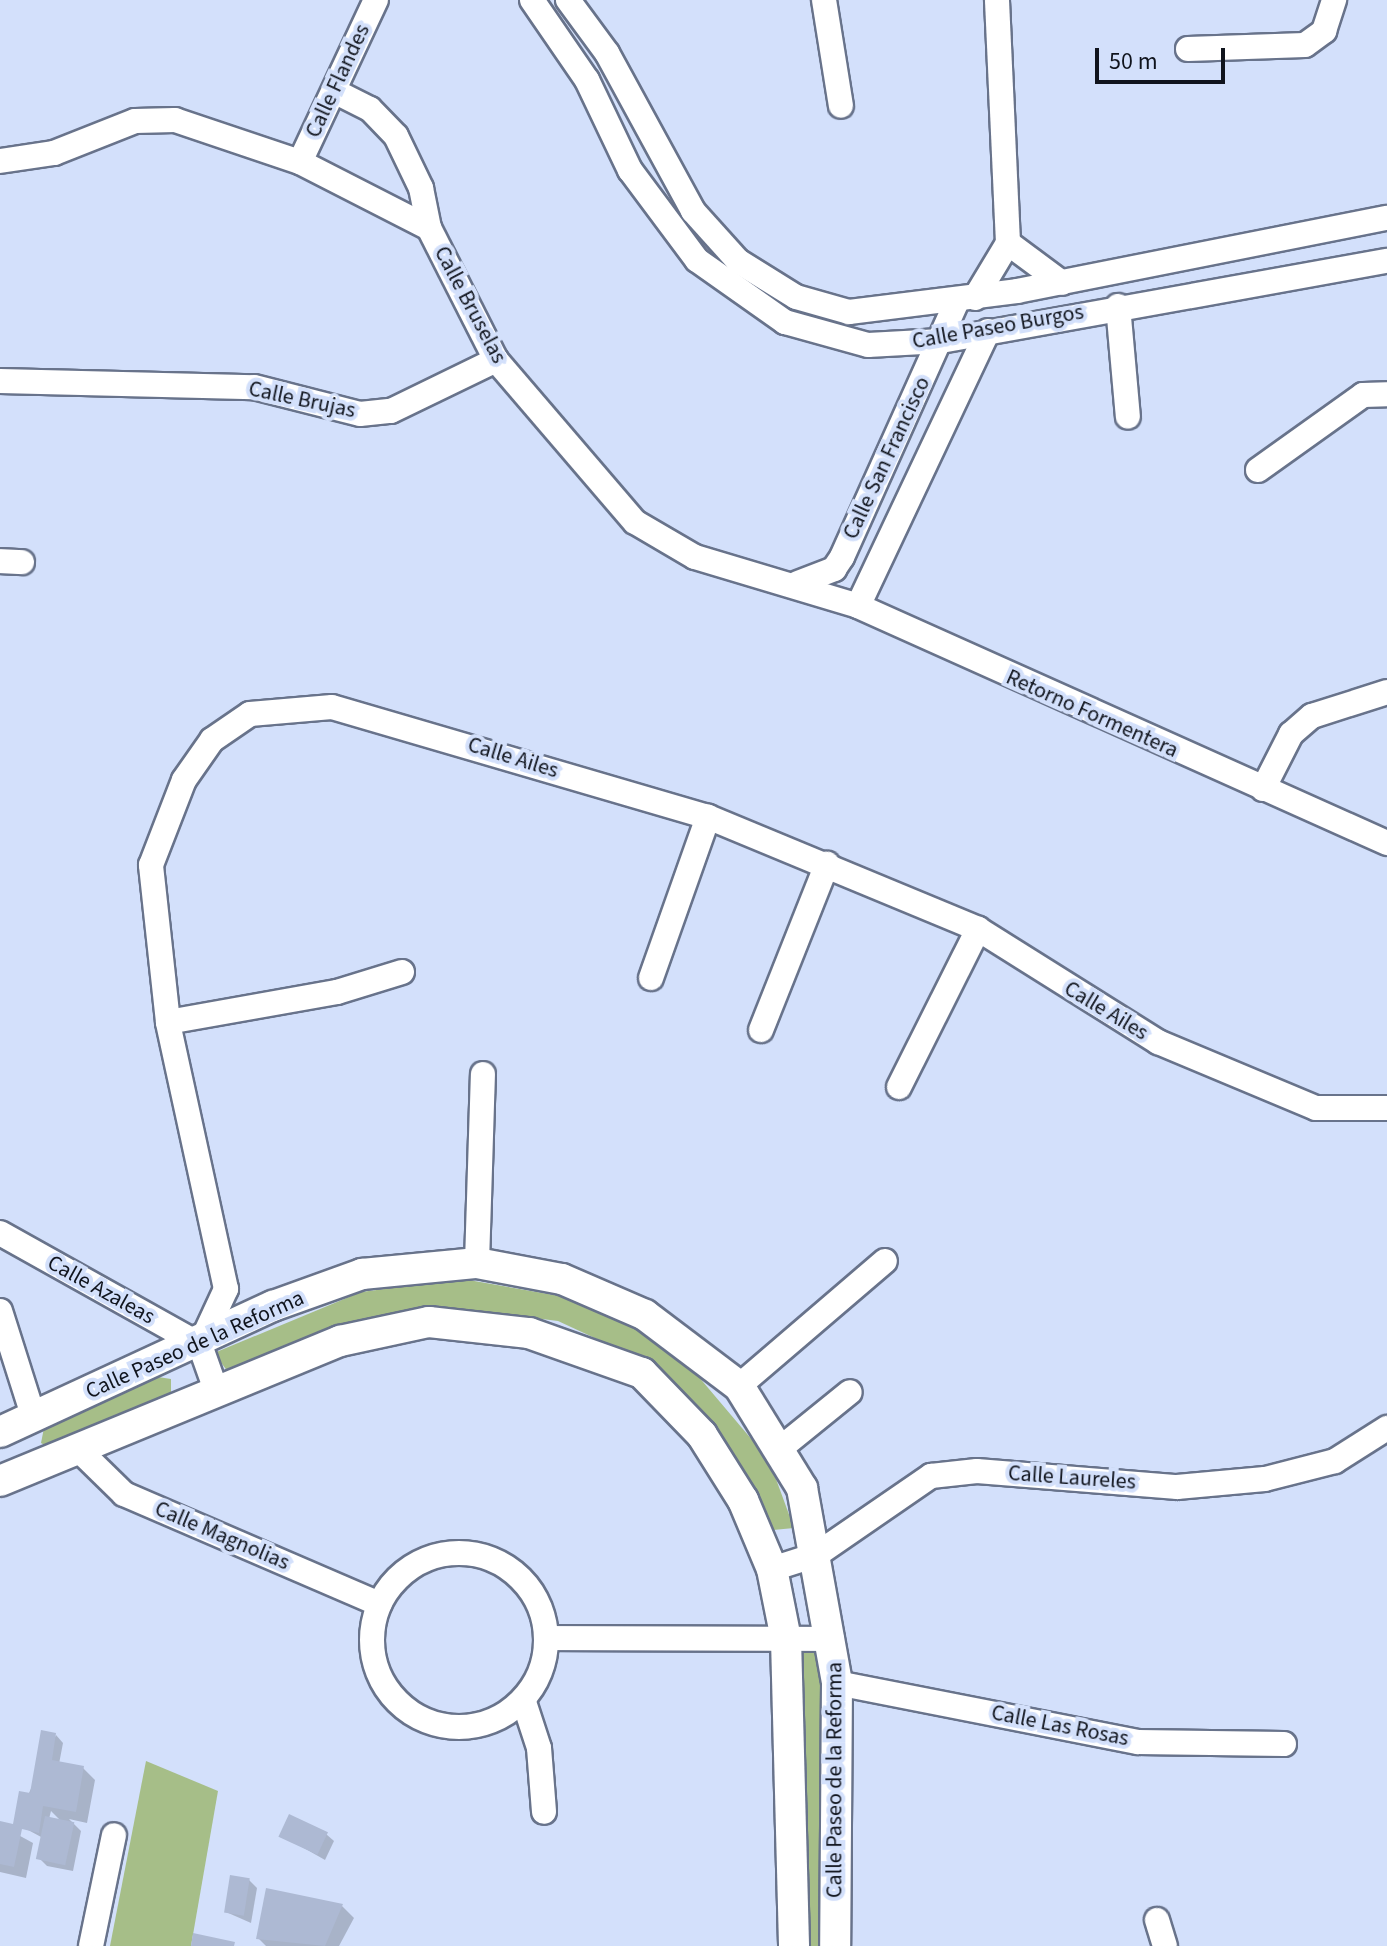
<!DOCTYPE html>
<style>
body{margin:0}
#map{position:relative;width:1387px;height:1946px;overflow:hidden;background:#d3e0fb;font-family:"Source Sans 3",sans-serif}
div>[style]{position:absolute}
.green>*{inset:0;background:#a6be88}
.shadow>*{inset:0;background:#0003}
.building>*{inset:0;background:#adb9d3;transform-origin:0 0}
.roads{filter:drop-shadow(2px 0 #68738b) drop-shadow(-2px 0 #68738b) drop-shadow(0 2px #68738b) drop-shadow(0 -2px #68738b)}
.minor>*{height:24px;margin:-12px;padding:0 12px;transform-origin:12px;border-radius:12px;background:#fff}
.minor>.ring{margin:-12px;padding:0;box-sizing:content-box;background:none;border:24px solid #fff;border-radius:50%}
.major>*{height:30px;margin:-15px;padding:0 15px;transform-origin:15px;border-radius:15px;background:#fff}
span{translate:-50% -50%;white-space:nowrap;text-align:center;line-height:1.15;-webkit-text-stroke:8px #d3e0fb;paint-order:stroke}
.street-label{font-size:22px;color:#10141d}
.scale{position:absolute;left:1095px;top:48px;width:130px;height:36px;box-sizing:border-box;border:4px solid #10141d;border-top:0;padding-left:10px;font-size:24px;line-height:28px;white-space:nowrap;color:#10141d;-webkit-text-stroke:6px #d3e0fb;paint-order:stroke}
</style>
<div id="map">
<div class="green">
<i style="clip-path:polygon(463px 1279px,571px 1298px,652px 1336px,687px 1363px,769px 1460px,794px 1528px,773px 1530px,715px 1429px,638px 1358px,558px 1321px,431px 1305px,343px 1325px,228px 1372px,214px 1353px,361px 1292px)"></i>
<i style="clip-path:polygon(158px 1377px,171px 1379px,171px 1398px,48px 1447px,41px 1443px,45px 1423px)"></i>
<i style="clip-path:polygon(809px 1646px,830px 1652px,830px 1946px,805px 1946px,803px 1650px)"></i>
<i style="clip-path:polygon(146px 1761px,218px 1791px,191px 1946px,110px 1946px)"></i>
</div>
<div class="shadow">
<i style="clip-path:polygon(evenodd,56px 1735px,63px 1743px,59px 1764px,83px 1768px,95px 1780px,87px 1823px,69px 1819px,81px 1831px,73px 1871px,47px 1866px,39px 1858px,43px 1838px,15px 1823px,56px 1735px,51px 1811px,62px 1822px,49px 1819px,51px 1811px)"></i>
<i style="clip-path:polygon(0 1825px,33px 1843px,26px 1878px,0 1872px)"></i>
<i style="clip-path:polygon(326px 1834px,334px 1841px,325px 1860px,281px 1835px)"></i>
<i style="clip-path:polygon(249px 1880px,257px 1888px,251px 1923px,226px 1912px)"></i>
<i style="clip-path:polygon(342px 1906px,354px 1918px,339px 1946px,266px 1946px,258px 1938px)"></i>
</div>
<div class="building">
<i style="clip-path:polygon(41px 1730px,56px 1733px,52px 1760px,84px 1766px,76px 1812px,43px 1806px,39px 1833px,22px 1829px,14px 1867px,0 1864px,0 1821px,13px 1824px,19px 1791px,30px 1793px)"></i>
<i style="left:289px;top:1814px;width:43px;height:25px;rotate:25deg"></i>
<i style="left:45px;top:1816px;width:30px;height:44px;rotate:12deg"></i>
<i style="left:230px;top:1875px;width:20px;height:38px;rotate:9deg"></i>
<i style="clip-path:polygon(266px 1888px,343px 1904px,325px 1946px,256px 1939px)"></i>
<i style="clip-path:polygon(193px 1933px,235px 1942px,234px 1946px,191px 1946px)"></i>
</div>
<div class="roads">
<div class="minor">
<i style="left:532px;top:0;width:97px;rotate:55.5deg"></i>
<i style="left:587px;top:80px;width:100px;rotate:64.5deg"></i>
<i style="left:630px;top:170px;width:112px;rotate:53.3deg"></i>
<i style="left:697px;top:260px;width:108px;rotate:35.2deg"></i>
<i style="left:785px;top:322px;width:86px;rotate:15.5deg"></i>
<i style="left:868px;top:345px;width:73px;rotate:-3.1deg"></i>
<i style="left:941px;top:341px;width:453px;rotate:-10.2deg"></i>
<i style="left:568px;top:0;width:66px;rotate:53.7deg"></i>
<i style="left:607px;top:53px;width:180px;rotate:61.4deg"></i>
<i style="left:693px;top:211px;width:67px;rotate:48deg"></i>
<i style="left:738px;top:261px;width:68px;rotate:31.8deg"></i>
<i style="left:796px;top:297px;width:55px;rotate:15.8deg"></i>
<i style="left:849px;top:312px;width:169px;rotate:-7.1deg"></i>
<i style="left:1017px;top:291px;width:377px;rotate:-11.2deg"></i>
<i style="left:824px;top:0;width:107px;rotate:80.9deg"></i>
<i style="left:1188px;top:49px;width:117px;rotate:-2deg"></i>
<i style="left:1305px;top:45px;width:24px;rotate:-36deg"></i>
<i style="left:1324px;top:31px;width:33px;rotate:-72deg"></i>
<i style="left:334px;top:91px;width:40px;rotate:26.6deg"></i>
<i style="left:370px;top:109px;width:37px;rotate:46deg"></i>
<i style="left:396px;top:136px;width:58px;rotate:64.3deg"></i>
<i style="left:421px;top:188px;width:41px;rotate:78.7deg"></i>
<i style="left:0;top:161px;width:55px;rotate:-8.4deg"></i>
<i style="left:54px;top:153px;width:87px;rotate:-21.6deg"></i>
<i style="left:135px;top:121px;width:40px;rotate:-1.4deg"></i>
<i style="left:175px;top:120px;width:132px;rotate:18.6deg"></i>
<i style="left:300px;top:162px;width:145px;rotate:27.1deg"></i>
<i style="left:429px;top:228px;width:148px;rotate:63.1deg"></i>
<i style="left:496px;top:360px;width:213px;rotate:49.4deg"></i>
<i style="left:635px;top:522px;width:69px;rotate:30.3deg"></i>
<i style="left:695px;top:557px;width:170px;rotate:16.7deg"></i>
<i style="left:858px;top:606px;width:580px;rotate:24.13deg"></i>
<i style="left:300px;top:162px;width:179px;rotate:-64.9deg"></i>
<i style="left:1008px;top:243px;width:67px;rotate:36.5deg"></i>
<i style="left:975px;top:298px;width:64px;rotate:-59deg"></i>
<i style="left:1008px;top:243px;width:243px;rotate:-92.6deg"></i>
<i style="left:1118px;top:306px;width:111px;rotate:84.9deg"></i>
<i style="left:0;top:381px;width:254px;rotate:1.4deg"></i>
<i style="left:254px;top:387px;width:109px;rotate:14.3deg"></i>
<i style="left:360px;top:414px;width:31px;rotate:-6deg"></i>
<i style="left:391px;top:411px;width:117px;rotate:-25.9deg"></i>
<i style="left:1258px;top:470px;width:129px;rotate:-35.5deg"></i>
<i style="left:1363px;top:395px;width:24px;rotate:-2deg"></i>
<i style="left:0;top:561px;width:22px;rotate:3deg"></i>
<i style="left:798px;top:583px;width:39px;rotate:-21deg"></i>
<i style="left:834px;top:569px;width:14px;rotate:-56deg"></i>
<i style="left:842px;top:557px;width:281px;rotate:-65.8deg"></i>
<i style="left:858px;top:606px;width:304px;rotate:-64.7deg"></i>
<i style="left:1263px;top:789px;width:62px;rotate:-63deg"></i>
<i style="left:1291px;top:734px;width:28px;rotate:-41deg"></i>
<i style="left:1312px;top:716px;width:79px;rotate:-17.7deg"></i>
<i style="left:651px;top:978px;width:171px;rotate:-70.5deg"></i>
<i style="left:168px;top:1022px;width:172px;rotate:-10.1deg"></i>
<i style="left:337px;top:992px;width:68px;rotate:-17.1deg"></i>
<i style="left:761px;top:1030px;width:179px;rotate:-68.3deg"></i>
<i style="left:899px;top:1087px;width:177px;rotate:-63.4deg"></i>
<i style="left:0;top:1233px;width:229px;rotate:29.2deg"></i>
<i style="left:200px;top:1345px;width:51px;rotate:70.5deg"></i>
<i style="left:477px;top:1263px;width:189px;rotate:-88.2deg"></i>
<i style="left:0;top:1311px;width:112px;rotate:72.4deg"></i>
<i style="left:200px;top:1345px;width:62px;rotate:-65.1deg"></i>
<i style="left:226px;top:1289px;width:273px;rotate:-102.3deg"></i>
<i style="left:168px;top:1022px;width:158px;rotate:-96.2deg"></i>
<i style="left:151px;top:865px;width:91px;rotate:-68.8deg"></i>
<i style="left:184px;top:780px;width:49px;rotate:-55deg"></i>
<i style="left:212px;top:740px;width:46px;rotate:-34.4deg"></i>
<i style="left:250px;top:714px;width:82px;rotate:-4.9deg"></i>
<i style="left:332px;top:707px;width:392px;rotate:16.3deg"></i>
<i style="left:708px;top:817px;width:292px;rotate:22.5deg"></i>
<i style="left:978px;top:929px;width:213px;rotate:32.1deg"></i>
<i style="left:1158px;top:1042px;width:171px;rotate:22.7deg"></i>
<i style="left:1316px;top:1108px;width:71px"></i>
<i style="left:739px;top:1386px;width:192px;rotate:-40.6deg"></i>
<i style="left:782px;top:1447px;width:87px;rotate:-39deg"></i>
<i style="left:78px;top:1449px;width:64px;rotate:44.4deg"></i>
<i style="left:124px;top:1494px;width:278px;rotate:23.3deg"></i>
<i class="ring" style="left:372px;top:1553px;width:150px;height:150px"></i>
<i style="left:772px;top:1569px;width:46px;rotate:-17.7deg"></i>
<i style="left:816px;top:1555px;width:140px;rotate:-34.5deg"></i>
<i style="left:931px;top:1476px;width:46px;rotate:-6.2deg"></i>
<i style="left:977px;top:1471px;width:201px;rotate:4.6deg"></i>
<i style="left:1177px;top:1487px;width:88px;rotate:-5.2deg"></i>
<i style="left:1265px;top:1479px;width:72px;rotate:-14.4deg"></i>
<i style="left:1335px;top:1461px;width:62px;rotate:-32.4deg"></i>
<i style="left:548px;top:1638px;width:284px;rotate:0.2deg"></i>
<i style="left:837px;top:1683px;width:307px;rotate:11.1deg"></i>
<i style="left:1138px;top:1742px;width:146px;rotate:0.8deg"></i>
<i style="left:524px;top:1702px;width:48px;rotate:71.9deg"></i>
<i style="left:539px;top:1748px;width:64px;rotate:85.5deg"></i>
<i style="left:1157px;top:1920px;width:27px;rotate:73deg"></i>
<i style="left:91px;top:1946px;width:113px;rotate:-78.3deg"></i>
</div>
<div class="major">
<i style="left:0;top:1432px;width:301px;rotate:-24.8deg"></i>
<i style="left:273px;top:1306px;width:95px;rotate:-19.8deg"></i>
<i style="left:362px;top:1274px;width:116px;rotate:-5.5deg"></i>
<i style="left:477px;top:1263px;width:86px;rotate:10.7deg"></i>
<i style="left:562px;top:1279px;width:90px;rotate:23.4deg"></i>
<i style="left:645px;top:1315px;width:118px;rotate:37.1deg"></i>
<i style="left:739px;top:1386px;width:120px;rotate:58.3deg"></i>
<i style="left:802px;top:1488px;width:198px;rotate:79.8deg"></i>
<i style="left:837px;top:1683px;width:263px;rotate:90.4deg"></i>
<i style="left:0;top:1481px;width:368px;rotate:-22.4deg"></i>
<i style="left:340px;top:1341px;width:91px;rotate:-12.1deg"></i>
<i style="left:429px;top:1322px;width:101px;rotate:6.3deg"></i>
<i style="left:529px;top:1333px;width:120px;rotate:19.5deg"></i>
<i style="left:642px;top:1373px;width:86px;rotate:45.9deg"></i>
<i style="left:702px;top:1435px;width:77px;rotate:57.8deg"></i>
<i style="left:743px;top:1500px;width:75px;rotate:67.2deg"></i>
<i style="left:772px;top:1569px;width:71px;rotate:78.7deg"></i>
<i style="left:786px;top:1639px;width:307px;rotate:88.5deg"></i>
</div>
</div>
<div class="street-label">
<span style="left:338px;top:81px;rotate:-65deg">Calle Flandes</span>
<span style="left:470px;top:305px;rotate:62deg">Calle Bruselas</span>
<span style="left:998px;top:327px;rotate:-10deg">Calle Paseo Burgos</span>
<span style="left:302px;top:400px;rotate:12deg">Calle Brujas</span>
<span style="left:887px;top:458px;rotate:-65deg">Calle San Francisco</span>
<span style="left:1092px;top:714px;rotate:24deg">Retorno Formentera</span>
<span style="left:513px;top:758px;rotate:17deg">Calle Ailes</span>
<span style="left:1106px;top:1011px;rotate:31deg">Calle Ailes</span>
<span style="left:101px;top:1290px;rotate:29deg">Calle Azaleas</span>
<span style="left:195px;top:1345px;rotate:-24deg">Calle Paseo de la Reforma</span>
<span style="left:1072px;top:1478px;rotate:4deg">Calle Laureles</span>
<span style="left:222px;top:1536px;rotate:23deg">Calle Magnolias</span>
<span style="left:1060px;top:1726px;rotate:11deg">Calle Las Rosas</span>
<span style="left:835px;top:1780px;rotate:-90deg">Calle Paseo de la Reforma</span>
</div>
<div class="scale">50 m</div>
</div>
